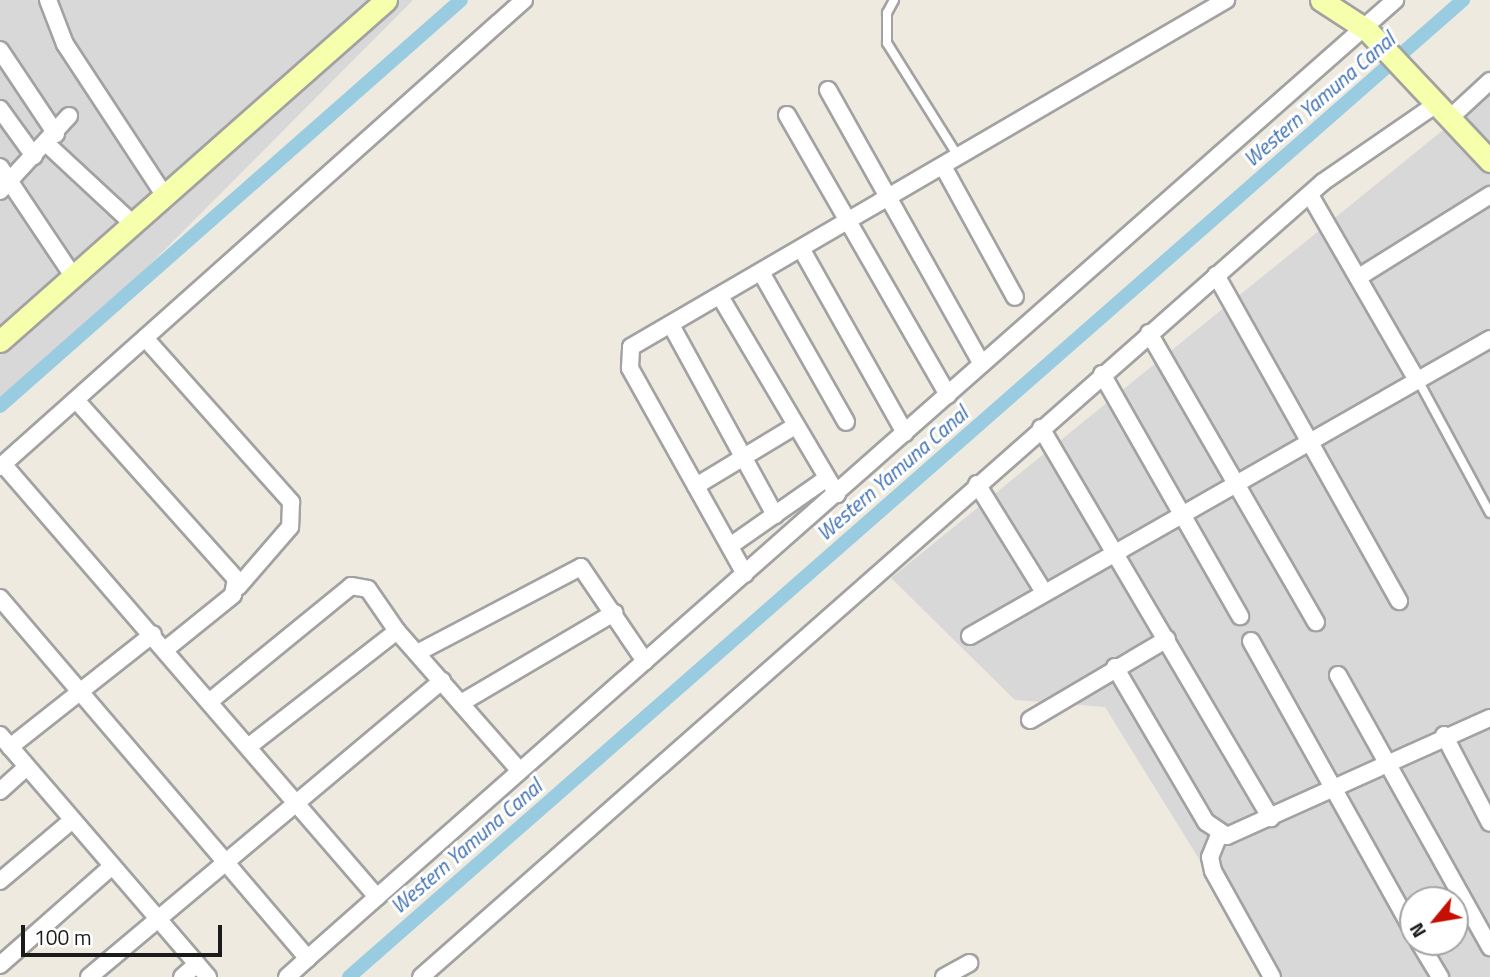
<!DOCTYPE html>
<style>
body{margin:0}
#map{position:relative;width:1490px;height:977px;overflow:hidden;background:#eeeadf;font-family:"Titillium Web",sans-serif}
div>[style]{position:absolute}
.residential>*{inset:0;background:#d9d8d8}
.canal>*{height:14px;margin:-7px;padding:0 7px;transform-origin:7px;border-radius:7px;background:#9acce1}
.roads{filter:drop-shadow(2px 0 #a2a2a2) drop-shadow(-2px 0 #a2a2a2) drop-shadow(0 2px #a2a2a2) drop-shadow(0 -2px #a2a2a2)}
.service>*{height:8px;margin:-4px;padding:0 4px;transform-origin:4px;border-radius:4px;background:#fff}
.minor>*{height:16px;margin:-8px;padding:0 8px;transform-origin:8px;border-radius:8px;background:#fff}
.secondary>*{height:21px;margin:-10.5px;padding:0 10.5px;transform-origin:10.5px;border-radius:10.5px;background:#f5ffac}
span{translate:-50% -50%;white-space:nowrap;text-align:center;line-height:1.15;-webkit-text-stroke:6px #fff;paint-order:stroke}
.water-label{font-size:21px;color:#3f70b3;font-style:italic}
.north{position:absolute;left:1399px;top:886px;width:70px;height:70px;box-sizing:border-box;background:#fff;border:2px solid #a4a4a4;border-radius:50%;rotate:240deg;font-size:19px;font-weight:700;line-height:28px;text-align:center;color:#1b1b1b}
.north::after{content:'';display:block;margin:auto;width:24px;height:32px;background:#c60f00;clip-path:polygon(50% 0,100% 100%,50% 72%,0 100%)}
.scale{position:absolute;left:21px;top:925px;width:201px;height:32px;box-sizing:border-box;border:4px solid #1b1b1b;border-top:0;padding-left:9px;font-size:21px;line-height:24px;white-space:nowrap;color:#1b1b1b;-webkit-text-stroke:5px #fff;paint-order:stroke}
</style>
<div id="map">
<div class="residential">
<i style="clip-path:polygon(0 0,413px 0,81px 334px,0 406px)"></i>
<i style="clip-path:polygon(evenodd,1490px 92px,1490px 977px,1272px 977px,1105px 707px,1015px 700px,891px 578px,1490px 92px,1413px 900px,1455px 900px,1455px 942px,1413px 942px,1413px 900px)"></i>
</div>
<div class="canal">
<i style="left:0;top:406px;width:614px;rotate:-41.37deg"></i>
<i style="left:349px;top:977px;width:1482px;rotate:-41.25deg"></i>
</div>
<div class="roads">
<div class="service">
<i style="left:894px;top:0;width:15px;rotate:118deg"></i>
<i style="left:887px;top:13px;width:30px;rotate:90deg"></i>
<i style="left:887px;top:43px;width:133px;rotate:57.9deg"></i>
<i style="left:1418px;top:380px;width:151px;rotate:61.6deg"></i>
</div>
<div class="minor">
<i style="left:48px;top:0;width:47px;rotate:68.9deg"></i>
<i style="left:65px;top:44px;width:182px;rotate:56.7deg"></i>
<i style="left:0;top:50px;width:101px;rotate:56.3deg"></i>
<i style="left:828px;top:90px;width:314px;rotate:60.7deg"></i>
<i style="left:0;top:109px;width:58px;rotate:54.1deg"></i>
<i style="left:787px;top:115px;width:323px;rotate:60.1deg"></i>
<i style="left:1451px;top:117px;width:53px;rotate:-42.7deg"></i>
<i style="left:47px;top:144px;width:117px;rotate:42.9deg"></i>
<i style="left:0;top:167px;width:131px;rotate:56.2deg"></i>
<i style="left:944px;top:168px;width:147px;rotate:61.2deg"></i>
<i style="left:0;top:191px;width:102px;rotate:-47.4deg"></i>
<i style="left:1310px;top:195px;width:214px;rotate:60deg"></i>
<i style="left:802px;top:250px;width:210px;rotate:60.6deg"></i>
<i style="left:762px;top:274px;width:170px;rotate:60.4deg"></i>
<i style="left:1216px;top:275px;width:374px;rotate:60.7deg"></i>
<i style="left:1359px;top:277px;width:155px;rotate:-32deg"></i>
<i style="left:721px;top:298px;width:228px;rotate:59.4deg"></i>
<i style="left:671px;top:325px;width:217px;rotate:61.3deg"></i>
<i style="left:1149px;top:333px;width:334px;rotate:60deg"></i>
<i style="left:145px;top:338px;width:220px;rotate:48.3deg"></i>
<i style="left:291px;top:502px;width:25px;rotate:92deg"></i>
<i style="left:290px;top:527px;width:79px;rotate:130.9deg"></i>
<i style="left:1102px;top:374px;width:279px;rotate:60.3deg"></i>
<i style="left:76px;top:400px;width:240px;rotate:48.2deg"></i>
<i style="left:236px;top:579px;width:16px;rotate:101deg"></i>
<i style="left:233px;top:595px;width:86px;rotate:141.1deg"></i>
<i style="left:1041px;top:428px;width:453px;rotate:59.5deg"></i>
<i style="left:3px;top:464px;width:572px;rotate:49.18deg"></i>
<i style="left:377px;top:897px;width:1357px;rotate:-41.38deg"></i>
<i style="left:0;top:467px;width:702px;rotate:-41.71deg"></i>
<i style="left:977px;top:484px;width:127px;rotate:58.2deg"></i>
<i style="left:696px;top:486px;width:116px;rotate:-31.2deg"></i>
<i style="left:730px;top:546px;width:118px;rotate:-35deg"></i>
<i style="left:745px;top:574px;width:236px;rotate:-119.2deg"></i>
<i style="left:630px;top:368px;width:21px;rotate:-87deg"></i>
<i style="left:631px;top:347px;width:689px;rotate:-30.25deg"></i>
<i style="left:0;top:598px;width:474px;rotate:49.5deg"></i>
<i style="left:308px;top:958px;width:92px;rotate:-41.5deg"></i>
<i style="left:397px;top:631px;width:186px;rotate:48.7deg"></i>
<i style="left:970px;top:636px;width:599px;rotate:-29.73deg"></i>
<i style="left:1251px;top:641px;width:332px;rotate:60.8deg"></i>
<i style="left:417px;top:653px;width:185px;rotate:-27.7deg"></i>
<i style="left:581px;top:567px;width:114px;rotate:55.8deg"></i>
<i style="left:1115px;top:667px;width:180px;rotate:59.6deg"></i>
<i style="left:1206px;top:822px;width:25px;rotate:34deg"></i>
<i style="left:1227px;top:836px;width:288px;rotate:-24.2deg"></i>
<i style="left:1338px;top:675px;width:312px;rotate:60.8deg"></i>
<i style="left:209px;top:702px;width:183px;rotate:-39.2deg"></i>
<i style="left:351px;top:586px;width:17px;rotate:10deg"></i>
<i style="left:368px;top:589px;width:51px;rotate:55.4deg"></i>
<i style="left:397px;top:631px;width:189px;rotate:142.1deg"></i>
<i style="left:461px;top:703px;width:178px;rotate:-30.5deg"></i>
<i style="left:1030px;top:720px;width:159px;rotate:-30.6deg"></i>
<i style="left:0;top:735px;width:319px;rotate:49.3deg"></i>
<i style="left:1444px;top:735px;width:99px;rotate:62.4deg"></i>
<i style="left:10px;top:747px;width:182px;rotate:-38.3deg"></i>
<i style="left:0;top:791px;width:36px;rotate:-42deg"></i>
<i style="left:1219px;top:835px;width:24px;rotate:112deg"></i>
<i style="left:1210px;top:857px;width:14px;rotate:78deg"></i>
<i style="left:1213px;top:871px;width:121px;rotate:60.9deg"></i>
<i style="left:0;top:881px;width:92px;rotate:-40.1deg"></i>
<i style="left:1419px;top:942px;width:41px;rotate:59deg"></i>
<i style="left:0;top:965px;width:145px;rotate:-41.4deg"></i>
<i style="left:89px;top:977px;width:461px;rotate:-40deg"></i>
<i style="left:182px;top:977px;width:20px;rotate:-41deg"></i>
<i style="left:287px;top:977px;width:28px;rotate:-42deg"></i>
<i style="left:421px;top:977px;width:1202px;rotate:-41.39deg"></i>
<i style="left:1323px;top:182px;width:140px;rotate:-34.5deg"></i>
<i style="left:944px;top:977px;width:29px;rotate:-29deg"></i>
</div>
<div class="secondary">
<i style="left:1321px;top:0;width:55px;rotate:33.1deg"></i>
<i style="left:1367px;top:30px;width:180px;rotate:46.8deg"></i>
<i style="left:0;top:341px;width:515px;rotate:-41.46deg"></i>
</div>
</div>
<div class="water-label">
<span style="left:1319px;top:99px;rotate:-41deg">Western Yamuna Canal</span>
<span style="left:892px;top:473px;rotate:-41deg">Western Yamuna Canal</span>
<span style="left:466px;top:846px;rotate:-41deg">Western Yamuna Canal</span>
</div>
<div class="north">N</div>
<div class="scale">100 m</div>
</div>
